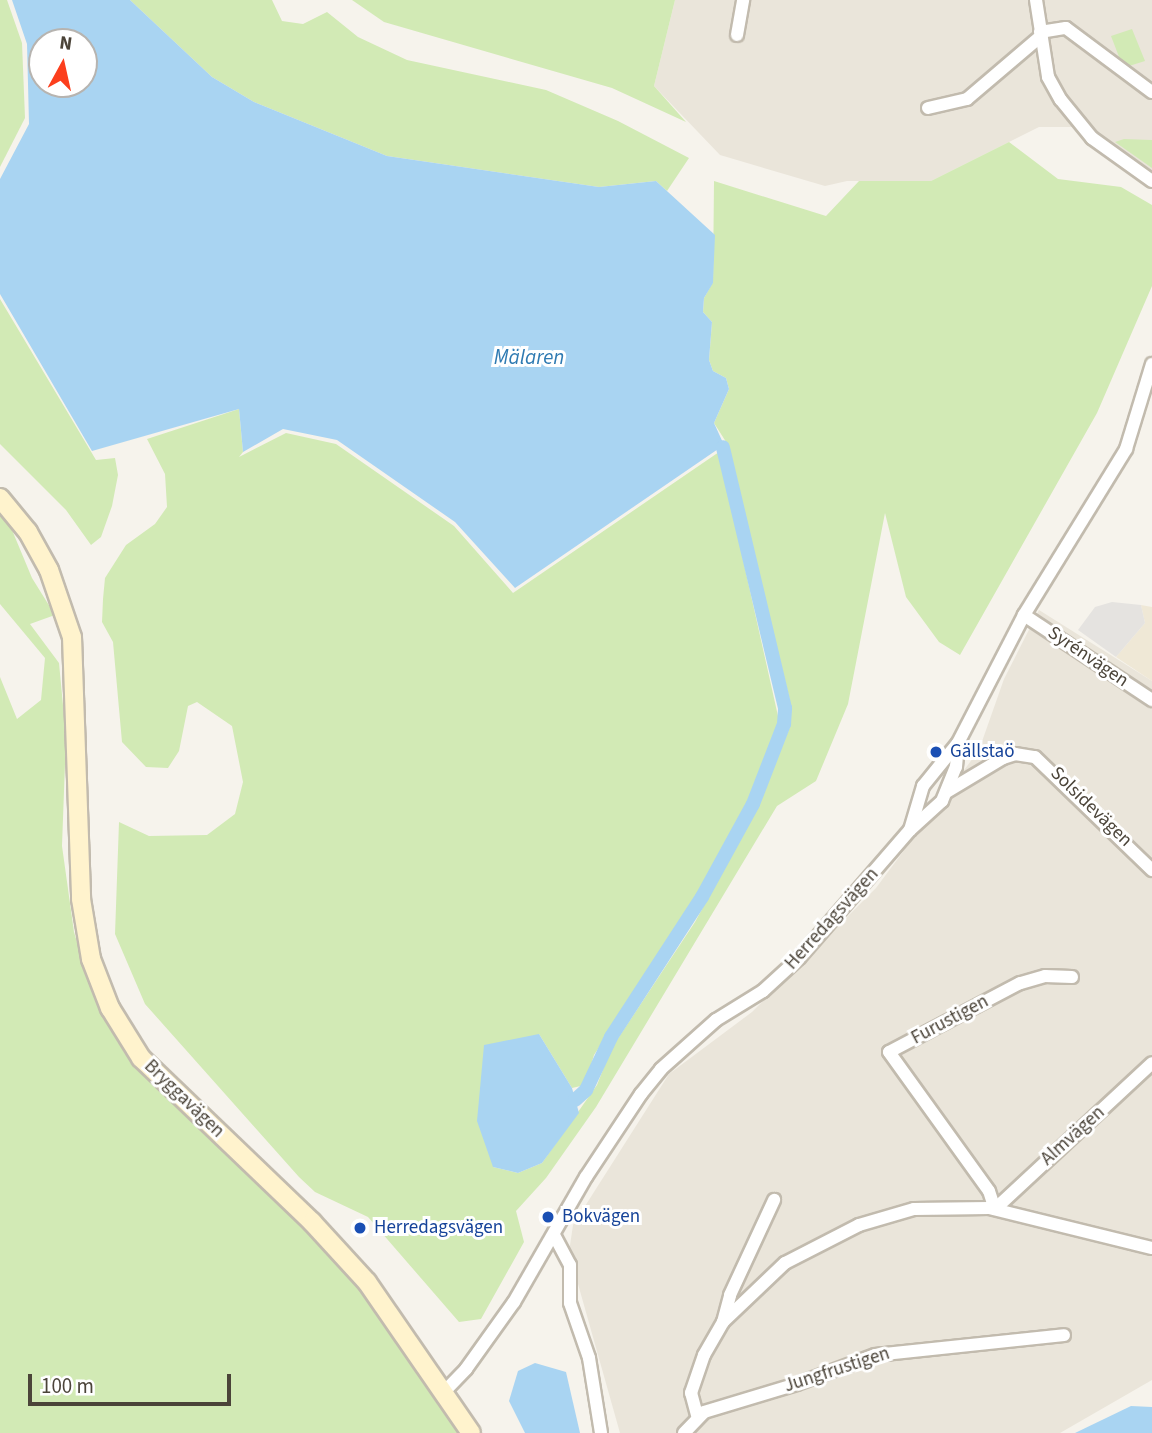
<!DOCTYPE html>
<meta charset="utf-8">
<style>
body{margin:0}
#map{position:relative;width:1152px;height:1433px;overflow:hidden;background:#f6f3ec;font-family:"Source Sans 3",sans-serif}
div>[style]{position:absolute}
.residential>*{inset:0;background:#eae5da}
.education>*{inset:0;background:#efe8d6}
.green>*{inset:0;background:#d2eab5}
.parking>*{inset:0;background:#e5e3e0}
.water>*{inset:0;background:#a9d4f2}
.canal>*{height:14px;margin:-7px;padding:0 7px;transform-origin:7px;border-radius:7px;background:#a9d4f2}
.roads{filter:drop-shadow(2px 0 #c2bbae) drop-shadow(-2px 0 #c2bbae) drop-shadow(0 2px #c2bbae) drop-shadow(0 -2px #c2bbae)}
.minor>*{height:12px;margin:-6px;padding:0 6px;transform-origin:6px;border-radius:6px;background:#fff}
.secondary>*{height:18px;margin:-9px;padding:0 9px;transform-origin:9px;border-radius:9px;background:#fff3cd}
.dots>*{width:19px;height:19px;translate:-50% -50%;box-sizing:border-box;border:4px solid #fff;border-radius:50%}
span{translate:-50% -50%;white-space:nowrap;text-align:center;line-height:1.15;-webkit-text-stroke:6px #fff;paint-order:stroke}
.street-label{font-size:19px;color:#4b4439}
.transit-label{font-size:19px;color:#164399}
.left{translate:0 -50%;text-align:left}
.water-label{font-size:21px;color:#2e7ab2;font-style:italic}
.north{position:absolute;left:28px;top:28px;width:70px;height:70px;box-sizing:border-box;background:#fff;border:2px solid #b7b4b0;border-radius:50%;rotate:8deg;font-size:19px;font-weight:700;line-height:28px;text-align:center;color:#4b4439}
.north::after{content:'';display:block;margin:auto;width:24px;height:32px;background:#fc3f1d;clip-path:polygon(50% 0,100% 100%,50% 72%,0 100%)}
.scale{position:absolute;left:28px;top:1374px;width:203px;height:32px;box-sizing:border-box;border:4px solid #4b4439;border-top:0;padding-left:9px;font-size:21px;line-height:24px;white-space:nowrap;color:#4b4439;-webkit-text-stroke:5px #fff;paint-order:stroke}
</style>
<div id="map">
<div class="residential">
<i style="clip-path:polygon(675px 0,1152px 0,1152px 180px,1077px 127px,1039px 127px,931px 181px,847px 181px,825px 186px,720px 155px,654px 86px)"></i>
<i style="clip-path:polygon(1039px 610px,1152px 681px,1152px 1380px,1060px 1433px,620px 1433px,569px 1252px,573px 1225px,669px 1074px,752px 1012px,876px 888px,979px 750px,1004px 679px)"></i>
</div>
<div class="education">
<i style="clip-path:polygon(1141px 605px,1152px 607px,1152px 681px,1116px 657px,1145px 623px)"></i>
</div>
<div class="green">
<i style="clip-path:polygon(0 0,7px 0,22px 43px,25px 118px,0 167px)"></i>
<i style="clip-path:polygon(130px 0,272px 0,282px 21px,303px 24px,327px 12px,358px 37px,407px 60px,546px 90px,618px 121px,689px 158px,667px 191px,656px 181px,599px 187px,387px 156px,254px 102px,212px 77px)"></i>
<i style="clip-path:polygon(352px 0,675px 0,654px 86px,686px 122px,612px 88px,384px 22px)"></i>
<i style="clip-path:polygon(1132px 29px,1145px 61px,1129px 66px,1121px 62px,1111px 36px)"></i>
<i style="clip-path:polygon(1124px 139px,1152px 140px,1152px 168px,1115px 142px)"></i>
<i style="clip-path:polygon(1009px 142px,1058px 179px,1121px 187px,1152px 205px,1152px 286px,1097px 413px,960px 655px,939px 642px,906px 597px,885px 513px,848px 704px,816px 781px,777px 806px,596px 1107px,546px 1178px,516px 1211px,524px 1242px,481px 1319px,459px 1322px,368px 1217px,315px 1192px,299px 1177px,145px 1004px,115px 934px,119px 822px,149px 836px,207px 835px,235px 814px,243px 782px,232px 726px,197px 702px,188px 706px,179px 751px,168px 768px,146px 767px,122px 742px,113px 642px,102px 622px,103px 599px,105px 578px,126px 545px,155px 524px,167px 507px,165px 474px,147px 439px,239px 409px,243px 452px,239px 457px,286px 433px,336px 444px,454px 526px,513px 593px,719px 452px,780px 725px,743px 811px,687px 913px,594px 1055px,585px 1085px,572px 1088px,539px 1034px,493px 1167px,518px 1173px,542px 1163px,597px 1085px,611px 1049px,695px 922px,755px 812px,790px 727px,790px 701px,728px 445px,714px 423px,729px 389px,726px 378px,713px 371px,709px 360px,712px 322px,703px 312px,704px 298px,713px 282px,714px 181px,826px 216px,859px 181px,931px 181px)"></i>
<i style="clip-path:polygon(0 299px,96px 460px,115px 458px,118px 475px,112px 506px,101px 537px,91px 545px,66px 510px,0 444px)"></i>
<i style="clip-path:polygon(0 515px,12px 530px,32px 578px,55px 615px,30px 624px,59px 663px,66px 737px,62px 846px,74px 932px,90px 986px,124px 1052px,359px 1284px,464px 1433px,0 1433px,0 677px,17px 719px,41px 700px,45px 658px,0 604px)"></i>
</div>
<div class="parking">
<i style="clip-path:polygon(1112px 602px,1141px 605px,1145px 623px,1116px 657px,1078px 630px,1095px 607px)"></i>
</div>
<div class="water">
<i style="clip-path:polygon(evenodd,12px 0,130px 0,212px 77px,254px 102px,387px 156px,599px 187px,656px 181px,715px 235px,713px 283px,704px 298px,703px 312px,712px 322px,709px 360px,713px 371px,726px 378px,729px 389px,714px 423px,724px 445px,515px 588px,455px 522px,337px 440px,283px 429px,243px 452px,239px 409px,92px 451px,0 294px,0 179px,29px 124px,27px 44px,12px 0,42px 42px,84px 42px,84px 84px,42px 84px,42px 42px)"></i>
<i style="clip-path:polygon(539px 1034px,572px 1088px,579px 1113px,542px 1163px,518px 1173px,493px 1167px,477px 1121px,484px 1045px)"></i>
<i style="clip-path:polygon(535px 1363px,566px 1372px,580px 1433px,525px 1433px,509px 1401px,518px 1371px)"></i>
<i style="clip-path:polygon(1131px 1406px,1152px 1407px,1152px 1433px,1075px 1433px)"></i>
</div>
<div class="canal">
<i style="left:575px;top:1100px;width:15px;rotate:-42deg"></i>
<i style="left:586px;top:1090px;width:59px;rotate:-64.7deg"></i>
<i style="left:611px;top:1037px;width:167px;rotate:-57deg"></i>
<i style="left:702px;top:897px;width:106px;rotate:-61.3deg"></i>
<i style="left:753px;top:804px;width:86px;rotate:-68.8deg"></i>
<i style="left:784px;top:724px;width:16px;rotate:-86deg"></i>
<i style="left:785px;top:708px;width:268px;rotate:-103.4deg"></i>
</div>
<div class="roads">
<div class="minor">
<i style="left:1036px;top:0;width:78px;rotate:81.1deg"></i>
<i style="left:1048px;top:77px;width:26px;rotate:61deg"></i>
<i style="left:1061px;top:100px;width:49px;rotate:50.8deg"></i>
<i style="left:1092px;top:138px;width:74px;rotate:35.6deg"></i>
<i style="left:1040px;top:32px;width:26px;rotate:-9deg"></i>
<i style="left:1066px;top:28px;width:107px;rotate:36.7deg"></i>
<i style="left:737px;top:35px;width:36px;rotate:-80deg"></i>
<i style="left:928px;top:108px;width:40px;rotate:-13deg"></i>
<i style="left:967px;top:99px;width:97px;rotate:-40.4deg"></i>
<i style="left:1024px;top:615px;width:154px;rotate:33.6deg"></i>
<i style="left:948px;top:791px;width:64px;rotate:-31deg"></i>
<i style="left:1003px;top:758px;width:13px;rotate:-18deg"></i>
<i style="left:1015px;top:754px;width:20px;rotate:9deg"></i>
<i style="left:1035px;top:757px;width:163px;rotate:44deg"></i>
<i style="left:910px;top:830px;width:46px;rotate:-73.5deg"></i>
<i style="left:923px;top:786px;width:55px;rotate:-50.9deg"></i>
<i style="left:958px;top:743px;width:144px;rotate:-62.7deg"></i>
<i style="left:1024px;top:615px;width:195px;rotate:-58.4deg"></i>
<i style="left:1126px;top:449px;width:89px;rotate:-73deg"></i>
<i style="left:1072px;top:977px;width:27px;rotate:-178deg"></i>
<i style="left:1045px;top:976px;width:26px;rotate:164deg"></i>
<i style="left:1020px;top:983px;width:148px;rotate:152.2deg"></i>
<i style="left:889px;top:1052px;width:171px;rotate:54.3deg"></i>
<i style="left:989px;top:1191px;width:19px;rotate:72deg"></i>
<i style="left:995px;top:1209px;width:214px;rotate:-42.9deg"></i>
<i style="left:554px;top:1235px;width:34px;rotate:62deg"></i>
<i style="left:570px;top:1265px;width:38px;rotate:90deg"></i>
<i style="left:570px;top:1303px;width:58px;rotate:70.9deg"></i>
<i style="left:589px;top:1358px;width:76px;rotate:80.9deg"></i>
<i style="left:723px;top:1322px;width:28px;rotate:-75deg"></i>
<i style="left:730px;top:1295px;width:105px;rotate:-65.1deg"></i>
<i style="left:442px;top:1394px;width:35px;rotate:-46deg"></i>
<i style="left:466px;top:1369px;width:82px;rotate:-54.4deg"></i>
<i style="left:514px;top:1302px;width:144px;rotate:-60.1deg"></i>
<i style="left:586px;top:1177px;width:100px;rotate:-56.5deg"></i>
<i style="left:641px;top:1094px;width:32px;rotate:-51deg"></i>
<i style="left:661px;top:1069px;width:74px;rotate:-41.7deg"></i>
<i style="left:716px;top:1020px;width:55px;rotate:-31.7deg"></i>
<i style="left:763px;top:991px;width:49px;rotate:-42.5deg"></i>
<i style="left:799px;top:958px;width:169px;rotate:-49.1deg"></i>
<i style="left:910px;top:830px;width:43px;rotate:-42.2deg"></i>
<i style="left:942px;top:801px;width:37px;rotate:-68deg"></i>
<i style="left:956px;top:767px;width:24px;rotate:-85deg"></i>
<i style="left:697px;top:1415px;width:23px;rotate:-105deg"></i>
<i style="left:691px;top:1393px;width:40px;rotate:-71.1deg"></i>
<i style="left:704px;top:1355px;width:38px;rotate:-60deg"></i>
<i style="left:723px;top:1322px;width:86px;rotate:-43.6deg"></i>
<i style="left:785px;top:1263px;width:83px;rotate:-27.2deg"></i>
<i style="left:859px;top:1225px;width:57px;rotate:-16.2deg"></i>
<i style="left:914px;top:1209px;width:75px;rotate:-0.8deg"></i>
<i style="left:989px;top:1208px;width:168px;rotate:13.8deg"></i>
<i style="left:684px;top:1433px;width:29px;rotate:-46deg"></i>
<i style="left:704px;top:1412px;width:97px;rotate:-16.8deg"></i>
<i style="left:797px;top:1384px;width:83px;rotate:-20.4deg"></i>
<i style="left:875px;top:1355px;width:190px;rotate:-6deg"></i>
</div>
<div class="secondary">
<i style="left:0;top:498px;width:44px;rotate:50.5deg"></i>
<i style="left:28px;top:532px;width:43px;rotate:61.1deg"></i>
<i style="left:49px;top:570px;width:71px;rotate:71.1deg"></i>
<i style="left:72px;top:637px;width:262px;rotate:88deg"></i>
<i style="left:81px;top:899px;width:61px;rotate:80.5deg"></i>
<i style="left:91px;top:959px;width:53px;rotate:68.8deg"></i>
<i style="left:110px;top:1008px;width:59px;rotate:58.2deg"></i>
<i style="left:141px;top:1058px;width:237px;rotate:43.8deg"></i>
<i style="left:312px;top:1222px;width:81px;rotate:47.5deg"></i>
<i style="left:367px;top:1282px;width:183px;rotate:55.4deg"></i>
</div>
</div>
<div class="dots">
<i style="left:936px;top:752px;background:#1a4fb4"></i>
<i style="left:548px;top:1217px;background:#1a4fb4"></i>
<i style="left:360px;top:1228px;background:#1a4fb4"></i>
</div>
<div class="street-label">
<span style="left:1088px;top:657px;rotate:34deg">Syrénvägen</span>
<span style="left:1091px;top:807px;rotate:44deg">Solsidevägen</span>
<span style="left:832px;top:919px;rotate:-48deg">Herredagsvägen</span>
<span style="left:950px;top:1020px;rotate:-28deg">Furustigen</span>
<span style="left:184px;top:1099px;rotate:44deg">Bryggavägen</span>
<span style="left:1073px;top:1136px;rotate:-42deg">Almvägen</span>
<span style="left:837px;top:1370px;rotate:-18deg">Jungfrustigen</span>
</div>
<div class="transit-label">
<span class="left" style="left:950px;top:752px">Gällstaö</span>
<span class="left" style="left:562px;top:1217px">Bokvägen</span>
<span class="left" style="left:374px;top:1228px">Herredagsvägen</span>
</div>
<div class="water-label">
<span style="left:529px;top:357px">Mälaren</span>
</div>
<div class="north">N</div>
<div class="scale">100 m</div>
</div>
